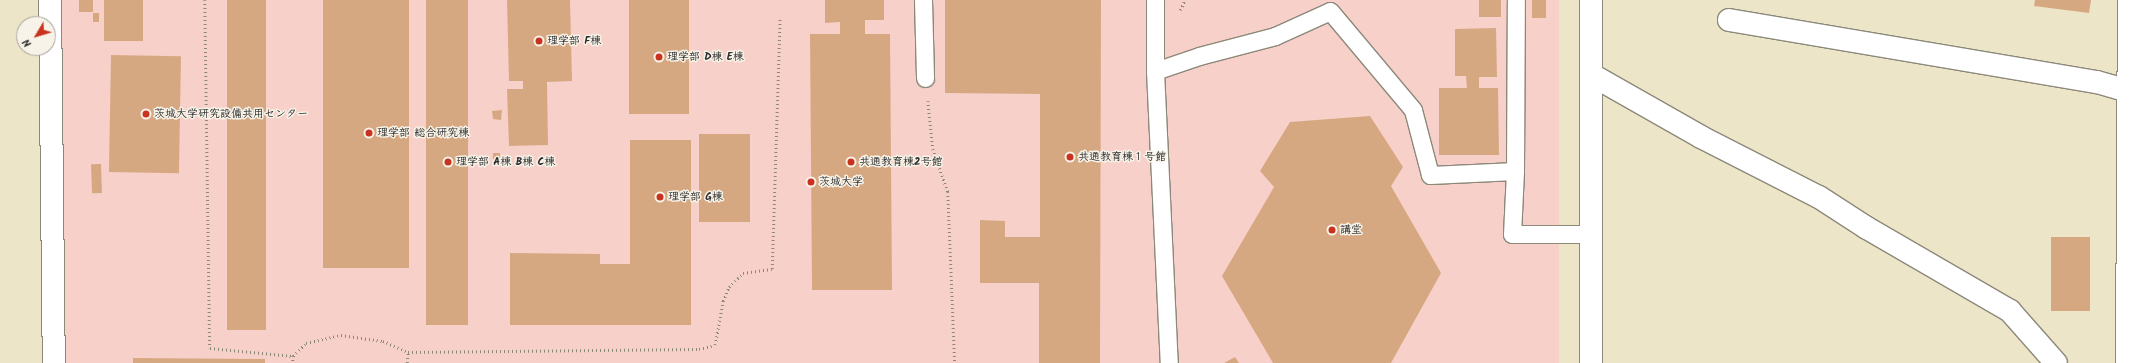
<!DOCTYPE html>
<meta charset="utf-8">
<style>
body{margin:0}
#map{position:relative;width:2136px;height:363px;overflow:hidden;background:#ede5c8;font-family:Kalam,"Klee One",sans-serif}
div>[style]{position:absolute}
.built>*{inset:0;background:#f7d0c9;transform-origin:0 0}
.building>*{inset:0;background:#d6a882;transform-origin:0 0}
.path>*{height:2.5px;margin-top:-1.25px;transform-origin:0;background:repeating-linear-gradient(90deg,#8c887a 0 1px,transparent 0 4px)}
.roads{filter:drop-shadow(1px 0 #8c887a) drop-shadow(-1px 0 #8c887a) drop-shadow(0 1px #8c887a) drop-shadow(0 -1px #8c887a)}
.lane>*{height:17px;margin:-8.5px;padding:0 8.5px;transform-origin:8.5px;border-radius:8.5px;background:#fff}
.street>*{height:22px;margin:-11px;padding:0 11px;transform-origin:11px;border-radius:11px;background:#fff}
.secondary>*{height:22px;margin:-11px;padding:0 11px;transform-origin:11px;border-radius:11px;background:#fff}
.highway>*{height:22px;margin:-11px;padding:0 11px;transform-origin:11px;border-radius:11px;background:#fff}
.dots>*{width:11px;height:11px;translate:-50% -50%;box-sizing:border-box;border:2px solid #f7f3e8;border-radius:50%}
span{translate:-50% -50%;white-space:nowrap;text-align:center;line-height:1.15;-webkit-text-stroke:3px #f7f3e8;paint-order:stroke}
.poi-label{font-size:11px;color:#2b2b2b;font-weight:700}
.left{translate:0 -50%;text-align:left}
.north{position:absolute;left:16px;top:16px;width:40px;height:40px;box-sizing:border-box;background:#f7f3e8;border:1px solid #a5a39c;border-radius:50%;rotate:232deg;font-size:11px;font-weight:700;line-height:16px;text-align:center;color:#2b2b2b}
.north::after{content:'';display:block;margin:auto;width:14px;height:18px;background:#c8321e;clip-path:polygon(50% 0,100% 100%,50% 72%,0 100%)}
</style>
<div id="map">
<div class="built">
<i style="left:60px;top:0;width:1499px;height:363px"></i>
</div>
<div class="building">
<i style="left:79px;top:0;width:14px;height:12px"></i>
<i style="left:104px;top:0;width:39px;height:41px"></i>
<i style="left:227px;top:0;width:39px;height:330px"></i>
<i style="left:323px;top:0;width:86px;height:268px"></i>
<i style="left:426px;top:0;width:42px;height:325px"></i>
<i style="clip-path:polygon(507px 0,570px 0,572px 81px,547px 82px,548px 145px,509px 146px,507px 89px,523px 89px,523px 81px,509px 81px)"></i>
<i style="left:629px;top:0;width:60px;height:114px"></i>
<i style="clip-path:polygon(825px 0,884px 0,884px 20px,865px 20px,865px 34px,890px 34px,892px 290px,812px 290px,810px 34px,840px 34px,840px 22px,825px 23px)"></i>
<i style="clip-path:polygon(945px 0,1101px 0,1100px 363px,1039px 363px,1039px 283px,980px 283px,980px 220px,1005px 221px,1005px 237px,1040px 237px,1040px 94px,945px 93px)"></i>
<i style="left:1479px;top:0;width:22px;height:17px"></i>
<i style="left:1532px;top:0;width:14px;height:18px"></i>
<i style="clip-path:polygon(2035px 0,2091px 0,2089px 13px,2034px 6px)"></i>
<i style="left:93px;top:13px;width:6px;height:9px"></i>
<i style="clip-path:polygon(1496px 28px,1497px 77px,1479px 77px,1479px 88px,1498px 88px,1499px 155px,1439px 155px,1439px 88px,1467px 88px,1466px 76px,1455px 76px,1455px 29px)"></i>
<i style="left:111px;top:55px;width:70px;height:117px;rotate:1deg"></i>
<i style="clip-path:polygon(502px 110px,501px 120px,493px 119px,492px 111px)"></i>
<i style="clip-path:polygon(1370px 116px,1403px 167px,1391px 186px,1441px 273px,1391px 363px,1273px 363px,1222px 276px,1274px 187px,1260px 171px,1290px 122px)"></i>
<i style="left:699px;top:134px;width:51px;height:88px"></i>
<i style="clip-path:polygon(630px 140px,691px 140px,691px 325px,510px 325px,510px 253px,600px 254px,600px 264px,630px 264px)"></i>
<i style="left:493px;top:153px;width:7px;height:6px"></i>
<i style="left:101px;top:164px;width:29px;height:10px;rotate:88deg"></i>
<i style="left:2051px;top:237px;width:39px;height:74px"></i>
<i style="clip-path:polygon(1235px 357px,1239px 363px,1224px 363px)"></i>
<i style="clip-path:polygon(133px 358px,265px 359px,265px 363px,133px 363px)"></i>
</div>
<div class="path">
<i style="left:205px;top:0;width:348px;rotate:89.2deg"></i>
<i style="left:210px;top:348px;width:83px;rotate:5.5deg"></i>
<i style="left:293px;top:356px;width:7px;rotate:90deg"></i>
<i style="left:1180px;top:10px;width:11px;rotate:-63deg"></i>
<i style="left:928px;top:101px;width:48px;rotate:84.1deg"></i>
<i style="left:933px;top:149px;width:46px;rotate:70.8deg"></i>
<i style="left:948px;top:192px;width:171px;rotate:87.7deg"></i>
<i style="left:293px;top:356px;width:18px;rotate:-45deg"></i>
<i style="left:306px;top:343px;width:36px;rotate:-13deg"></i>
<i style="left:341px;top:335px;width:42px;rotate:8.1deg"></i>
<i style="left:383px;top:341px;width:27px;rotate:24deg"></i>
<i style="left:407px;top:363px;width:11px;rotate:-85deg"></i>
<i style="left:408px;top:352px;width:291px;rotate:-0.6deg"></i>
<i style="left:699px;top:349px;width:16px;rotate:-14deg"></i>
<i style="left:715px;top:345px;width:45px;rotate:-79.7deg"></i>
<i style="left:723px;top:301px;width:15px;rotate:-67deg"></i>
<i style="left:729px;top:287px;width:20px;rotate:-45deg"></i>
<i style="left:743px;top:273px;width:29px;rotate:-8deg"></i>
<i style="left:772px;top:269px;width:252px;rotate:-88.2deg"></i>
</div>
<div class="roads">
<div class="lane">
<i style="left:923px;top:0;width:78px;rotate:88.5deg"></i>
<i style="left:1155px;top:0;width:71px;rotate:90deg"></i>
<i style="left:1155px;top:71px;width:292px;rotate:87.3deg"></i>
<i style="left:1155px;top:71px;width:46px;rotate:-18.8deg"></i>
<i style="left:1199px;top:56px;width:79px;rotate:-14.7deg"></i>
<i style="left:1275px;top:36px;width:60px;rotate:-24.4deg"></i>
<i style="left:1330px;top:11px;width:129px;rotate:50deg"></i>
<i style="left:1413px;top:110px;width:67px;rotate:75.3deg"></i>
<i style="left:1430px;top:175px;width:85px;rotate:-2.7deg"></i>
<i style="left:1515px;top:171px;width:171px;rotate:-89.7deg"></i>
<i style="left:1515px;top:171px;width:63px;rotate:92.7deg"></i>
<i style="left:1512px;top:234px;width:80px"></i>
</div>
<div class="street">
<i style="left:1729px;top:20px;width:373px;rotate:9.6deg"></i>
<i style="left:2097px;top:82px;width:32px;rotate:16deg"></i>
<i style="left:1592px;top:75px;width:125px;rotate:29.6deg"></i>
<i style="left:1701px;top:137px;width:132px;rotate:27deg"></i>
<i style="left:1819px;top:197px;width:57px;rotate:32.9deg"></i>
<i style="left:1867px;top:228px;width:165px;rotate:30.1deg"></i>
<i style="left:2010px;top:311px;width:69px;rotate:48.5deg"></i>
</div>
<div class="secondary">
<i style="left:50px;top:0;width:363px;rotate:89.4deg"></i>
<i style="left:1591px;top:0;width:363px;rotate:90deg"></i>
</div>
<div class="highway">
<i style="left:2127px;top:363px;width:363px;rotate:-89.7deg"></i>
</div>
</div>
<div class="dots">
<i style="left:539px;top:41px;background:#c8321e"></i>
<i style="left:659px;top:57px;background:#c8321e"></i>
<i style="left:146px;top:114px;background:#c8321e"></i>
<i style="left:369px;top:133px;background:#c8321e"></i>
<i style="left:1070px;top:157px;background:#c8321e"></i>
<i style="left:448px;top:162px;background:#c8321e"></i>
<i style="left:851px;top:162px;background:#c8321e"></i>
<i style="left:811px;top:182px;background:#c8321e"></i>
<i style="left:660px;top:197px;background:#c8321e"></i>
<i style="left:1332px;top:230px;background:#c8321e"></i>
</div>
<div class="poi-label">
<span class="left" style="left:547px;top:41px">理学部 F棟</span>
<span class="left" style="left:667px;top:57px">理学部 D棟 E棟</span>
<span class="left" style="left:154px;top:114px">茨城大学研究設備共用センター</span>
<span class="left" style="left:377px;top:133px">理学部 総合研究棟</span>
<span class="left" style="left:1078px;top:157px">共通教育棟１号館</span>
<span class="left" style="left:456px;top:162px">理学部 A棟 B棟 C棟</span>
<span class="left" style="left:859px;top:162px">共通教育棟2号館</span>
<span class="left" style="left:819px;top:182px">茨城大学</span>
<span class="left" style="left:668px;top:197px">理学部 G棟</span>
<span class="left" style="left:1340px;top:230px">講堂</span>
</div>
<div class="north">N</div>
</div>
